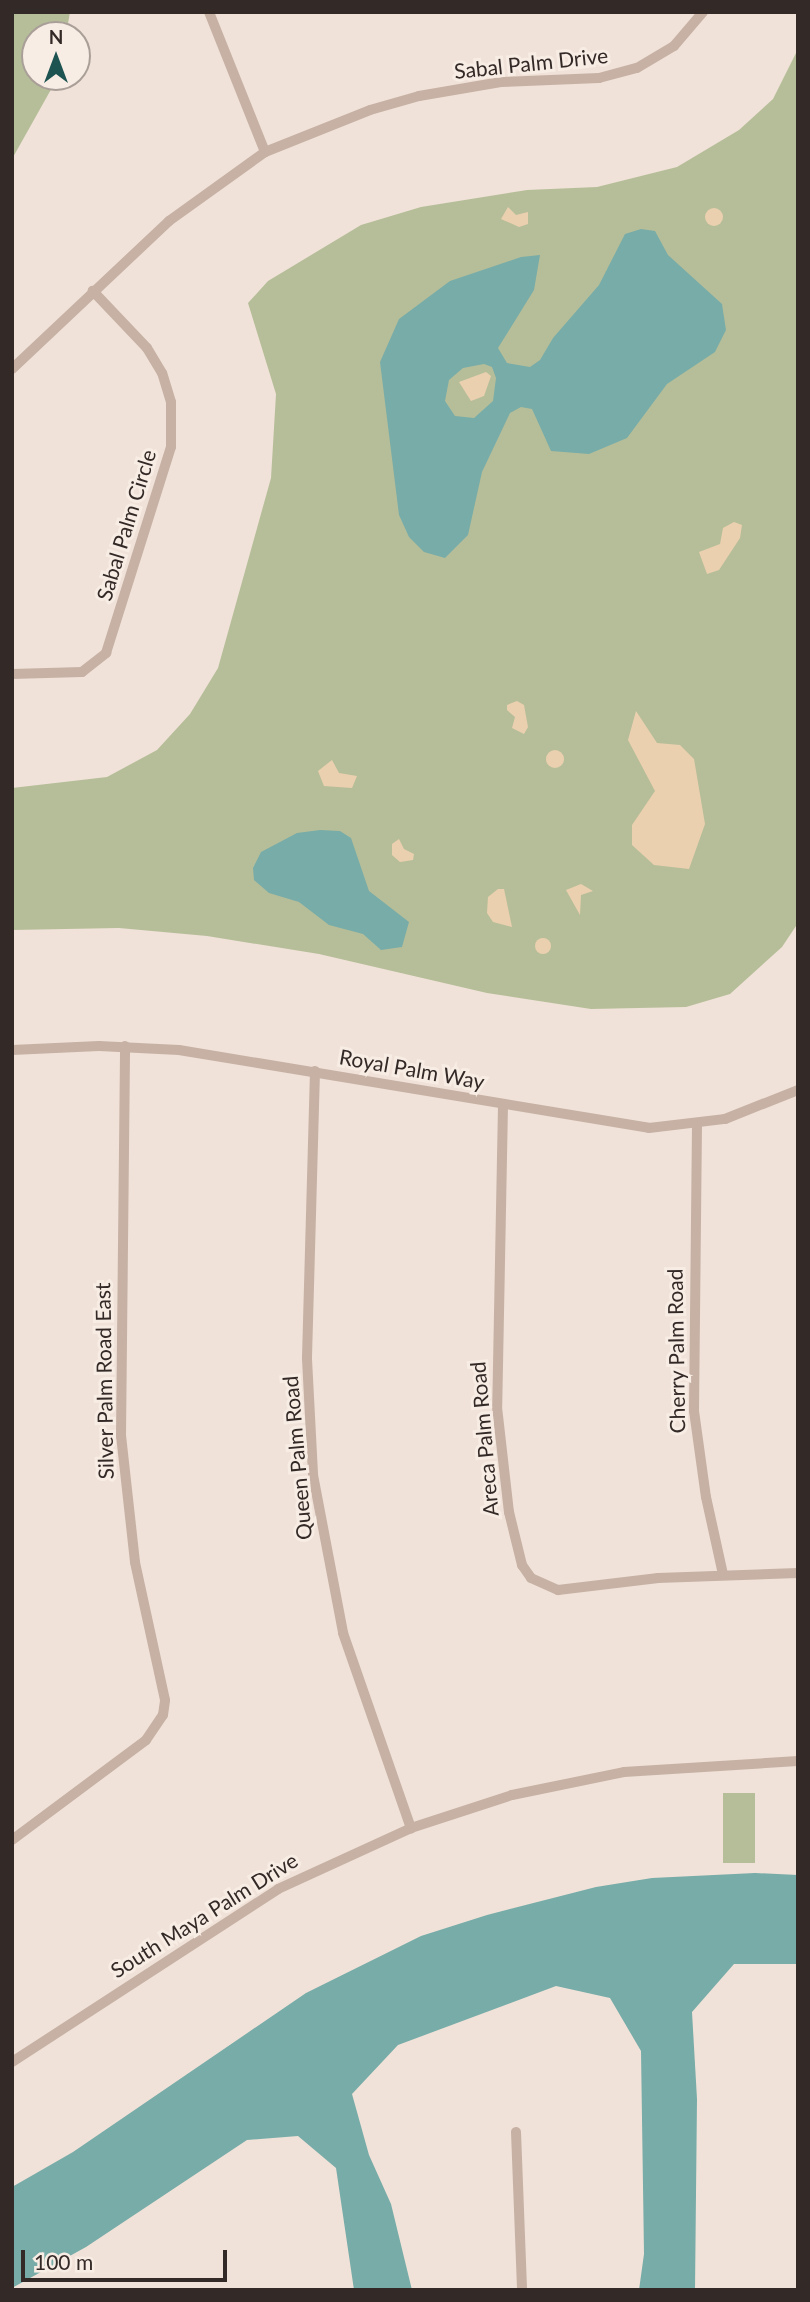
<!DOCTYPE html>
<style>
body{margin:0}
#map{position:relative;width:810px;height:2302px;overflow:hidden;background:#f0e2d8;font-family:Lato,sans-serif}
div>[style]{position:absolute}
.green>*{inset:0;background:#b6be99;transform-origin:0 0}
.sand>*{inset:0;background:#ebd0af}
.round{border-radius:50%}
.water>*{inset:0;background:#78aca8}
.minor>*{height:10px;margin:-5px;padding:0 5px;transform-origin:5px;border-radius:5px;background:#c7b1a5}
span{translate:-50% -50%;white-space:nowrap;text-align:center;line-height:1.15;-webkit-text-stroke:6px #f8ede4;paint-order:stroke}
.street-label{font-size:21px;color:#332926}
.frame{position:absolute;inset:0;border:14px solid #332926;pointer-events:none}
.north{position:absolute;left:21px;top:21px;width:70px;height:70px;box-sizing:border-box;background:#f8ede4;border:2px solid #a99f98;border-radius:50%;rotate:0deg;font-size:19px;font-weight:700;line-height:28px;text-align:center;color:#332926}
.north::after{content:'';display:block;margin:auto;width:24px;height:32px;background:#1d5351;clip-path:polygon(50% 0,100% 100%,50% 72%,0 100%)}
.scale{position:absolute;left:21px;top:2250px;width:206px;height:32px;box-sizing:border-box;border:4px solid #332926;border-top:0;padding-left:9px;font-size:21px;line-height:24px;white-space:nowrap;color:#332926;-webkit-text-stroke:5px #f8ede4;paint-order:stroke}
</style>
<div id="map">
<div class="green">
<i style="clip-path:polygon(12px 12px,70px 12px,66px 35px,35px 35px,35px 77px,58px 77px,12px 159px)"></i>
<i style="clip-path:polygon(798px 49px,798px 923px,782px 947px,730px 994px,686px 1007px,591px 1009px,487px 993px,319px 954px,207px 936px,119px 928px,12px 930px,12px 788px,107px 777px,157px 750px,190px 714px,218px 668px,271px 478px,276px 394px,248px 303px,268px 281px,361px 225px,421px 207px,527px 190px,597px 187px,677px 167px,739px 130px,773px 99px)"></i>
<i style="left:723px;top:1793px;width:32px;height:70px"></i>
</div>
<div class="sand">
<i style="clip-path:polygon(508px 207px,516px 215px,528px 212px,528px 224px,519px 227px,501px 219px)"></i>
<i class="round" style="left:705px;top:208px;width:18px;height:18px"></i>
<i style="clip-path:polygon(486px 372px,491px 376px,484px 396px,471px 401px,459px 382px)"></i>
<i style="clip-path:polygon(734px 522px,742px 525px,740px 538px,719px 570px,707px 574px,699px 552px,720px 544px,723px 528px)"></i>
<i style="clip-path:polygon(517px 701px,524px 705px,528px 727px,524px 734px,512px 728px,515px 717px,507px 710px,507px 705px)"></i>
<i style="clip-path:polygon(636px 711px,657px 743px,680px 745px,694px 759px,705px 824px,689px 869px,654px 865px,632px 845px,632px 825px,655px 791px,628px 740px)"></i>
<i class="round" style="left:546px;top:750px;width:18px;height:18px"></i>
<i style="clip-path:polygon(332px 760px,339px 773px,357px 776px,352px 788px,324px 786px,318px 771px)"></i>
<i style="clip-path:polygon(399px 839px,404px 849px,414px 854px,413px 860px,400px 862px,392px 855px,392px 844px)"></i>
<i style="clip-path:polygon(581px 884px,593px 891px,581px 895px,580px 915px,566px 890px)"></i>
<i style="clip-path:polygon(498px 889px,504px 889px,512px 927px,493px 922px,487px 913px,488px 897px)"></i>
<i class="round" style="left:535px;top:938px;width:16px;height:16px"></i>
</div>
<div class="water">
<i style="clip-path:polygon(evenodd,641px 229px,655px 231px,668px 255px,722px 304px,726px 330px,715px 352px,667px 384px,627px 438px,589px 454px,551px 451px,532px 409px,521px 407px,510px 413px,482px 472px,468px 535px,445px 558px,424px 552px,409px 537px,399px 515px,380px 362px,399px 319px,450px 281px,521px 257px,540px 255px,534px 290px,498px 348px,507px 363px,530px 367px,540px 360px,553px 338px,599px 285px,625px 234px,641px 229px,484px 364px,492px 367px,496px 378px,493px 401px,474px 418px,455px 416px,445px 401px,449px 380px,463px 368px,484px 364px)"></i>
<i style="clip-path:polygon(320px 830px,340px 831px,351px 838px,369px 891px,409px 922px,402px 947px,381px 950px,363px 934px,329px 925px,299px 902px,269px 893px,254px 880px,253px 868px,261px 852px,297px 833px)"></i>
<i style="clip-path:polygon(755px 1873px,798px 1875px,798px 1964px,734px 1964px,692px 2012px,697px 2099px,695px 2290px,639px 2290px,644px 2254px,641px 2051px,610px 1998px,556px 1986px,398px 2045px,352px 2094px,369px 2155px,391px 2204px,412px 2290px,354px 2290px,336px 2168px,298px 2136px,247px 2140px,86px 2247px,12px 2288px,12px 2187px,73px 2152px,306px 1993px,421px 1936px,487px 1915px,596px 1887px,652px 1878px)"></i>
</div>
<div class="minor">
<i style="left:209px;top:12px;width:151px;rotate:68.2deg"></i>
<i style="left:12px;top:369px;width:216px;rotate:-43.3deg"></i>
<i style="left:169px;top:221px;width:118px;rotate:-35.7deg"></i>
<i style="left:265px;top:152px;width:113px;rotate:-21.8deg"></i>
<i style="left:370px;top:110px;width:51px;rotate:-15.9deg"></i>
<i style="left:419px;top:96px;width:83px;rotate:-9.7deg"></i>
<i style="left:501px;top:82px;width:98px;rotate:-2.3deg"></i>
<i style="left:599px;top:78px;width:39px;rotate:-15deg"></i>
<i style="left:637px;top:68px;width:43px;rotate:-30.7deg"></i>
<i style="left:674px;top:46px;width:45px;rotate:-49.5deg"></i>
<i style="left:12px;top:674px;width:70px;rotate:-1.6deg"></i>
<i style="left:82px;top:672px;width:31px;rotate:-38deg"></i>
<i style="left:106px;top:653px;width:216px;rotate:-72.5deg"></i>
<i style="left:171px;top:447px;width:45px;rotate:-90deg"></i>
<i style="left:171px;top:402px;width:30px;rotate:-107deg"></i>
<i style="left:162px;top:373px;width:29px;rotate:-121deg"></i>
<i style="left:147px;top:348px;width:79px;rotate:-133.5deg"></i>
<i style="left:12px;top:1050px;width:87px;rotate:-2.6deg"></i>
<i style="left:99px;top:1046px;width:80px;rotate:2.9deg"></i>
<i style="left:179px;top:1050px;width:476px;rotate:9.4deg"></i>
<i style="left:649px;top:1128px;width:77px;rotate:-6.8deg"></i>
<i style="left:725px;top:1119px;width:79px;rotate:-21.7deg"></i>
<i style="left:315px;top:1071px;width:288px;rotate:91.6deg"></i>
<i style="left:307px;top:1359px;width:116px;rotate:87deg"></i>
<i style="left:313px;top:1475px;width:161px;rotate:79.2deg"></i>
<i style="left:343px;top:1633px;width:207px;rotate:70.8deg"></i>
<i style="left:503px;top:1105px;width:302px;rotate:91.1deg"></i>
<i style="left:497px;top:1407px;width:106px;rotate:83.5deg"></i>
<i style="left:509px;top:1512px;width:55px;rotate:76.2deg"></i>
<i style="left:522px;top:1565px;width:16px;rotate:55deg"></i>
<i style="left:531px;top:1578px;width:30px;rotate:24deg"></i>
<i style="left:558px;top:1590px;width:101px;rotate:-6.8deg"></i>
<i style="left:658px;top:1578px;width:140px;rotate:-2deg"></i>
<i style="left:697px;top:1125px;width:286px;rotate:90.6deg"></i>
<i style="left:694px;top:1411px;width:87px;rotate:82.1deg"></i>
<i style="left:706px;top:1497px;width:79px;rotate:77.6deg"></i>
<i style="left:12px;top:1840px;width:167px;rotate:-36.7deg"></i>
<i style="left:146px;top:1740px;width:30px;rotate:-56deg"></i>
<i style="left:163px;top:1715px;width:15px;rotate:-82deg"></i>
<i style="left:165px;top:1700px;width:141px;rotate:-102.3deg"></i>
<i style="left:135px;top:1562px;width:127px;rotate:-96.3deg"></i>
<i style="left:121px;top:1436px;width:390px;rotate:-89.4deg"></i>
<i style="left:12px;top:2062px;width:317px;rotate:-33deg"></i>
<i style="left:278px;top:1889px;width:146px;rotate:-24.6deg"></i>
<i style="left:411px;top:1828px;width:106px;rotate:-18.1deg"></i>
<i style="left:512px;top:1795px;width:114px;rotate:-11.6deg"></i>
<i style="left:624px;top:1772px;width:174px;rotate:-3.6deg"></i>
<i style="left:516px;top:2132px;width:158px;rotate:87.8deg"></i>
</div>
<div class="street-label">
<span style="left:531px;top:63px;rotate:-6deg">Sabal Palm Drive</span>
<span style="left:126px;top:525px;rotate:-73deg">Sabal Palm Circle</span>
<span style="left:412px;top:1069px;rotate:10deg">Royal Palm Way</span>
<span style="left:676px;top:1351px;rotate:-91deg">Cherry Palm Road</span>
<span style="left:104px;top:1381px;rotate:-91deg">Silver Palm Road East</span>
<span style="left:484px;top:1439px;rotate:-95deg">Areca Palm Road</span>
<span style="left:297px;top:1458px;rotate:-95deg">Queen Palm Road</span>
<span style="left:204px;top:1915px;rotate:-32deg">South Maya Palm Drive</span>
</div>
<div class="frame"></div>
<div class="north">N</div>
<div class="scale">100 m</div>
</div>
